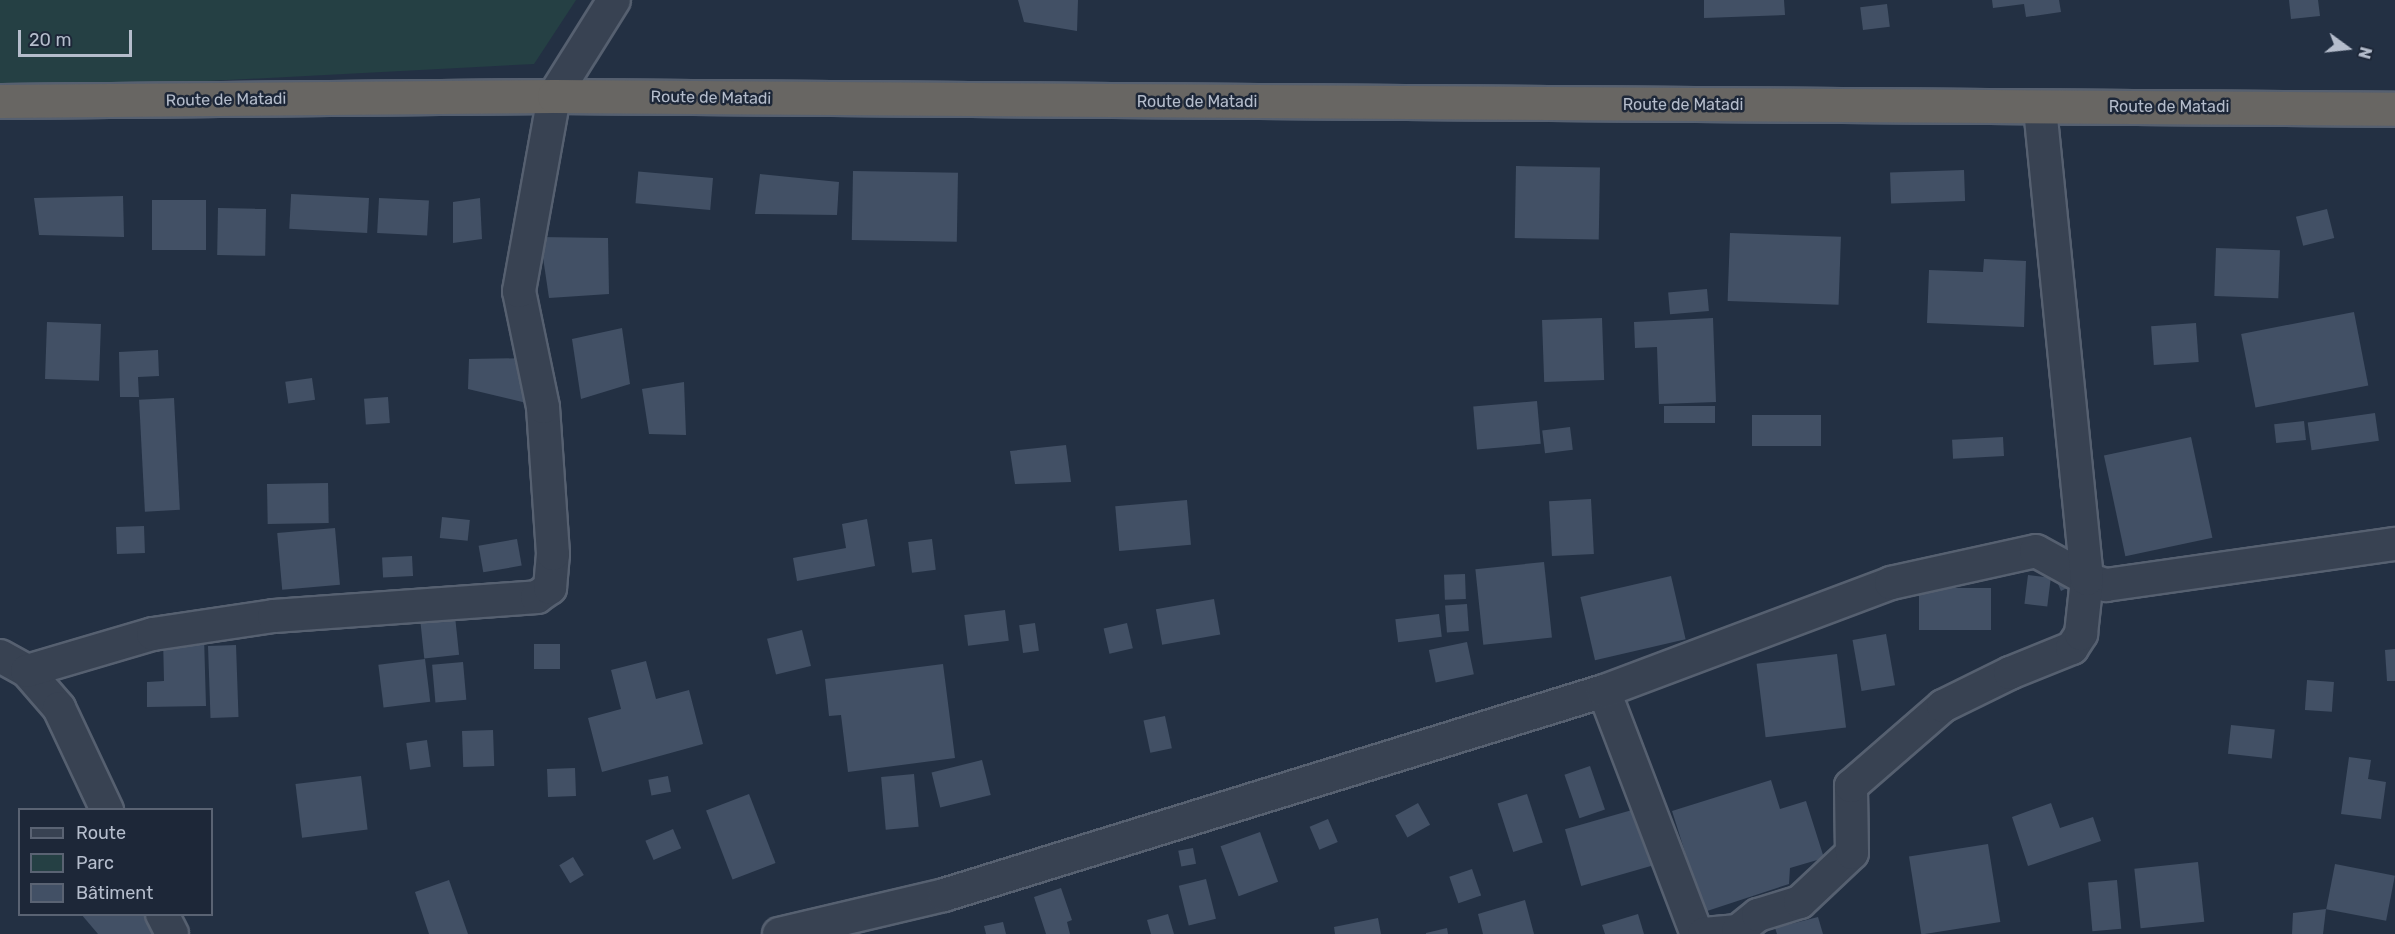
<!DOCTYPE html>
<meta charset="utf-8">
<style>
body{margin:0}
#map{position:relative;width:2395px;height:934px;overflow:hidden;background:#233043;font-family:Rubik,sans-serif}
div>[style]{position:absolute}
.green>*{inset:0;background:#254044}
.building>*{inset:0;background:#425065;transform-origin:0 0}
.roads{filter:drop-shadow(2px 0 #566070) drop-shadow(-2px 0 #566070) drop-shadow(0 2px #566070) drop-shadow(0 -2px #566070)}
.minor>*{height:32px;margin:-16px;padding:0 16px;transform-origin:16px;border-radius:16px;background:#384252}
.trunk>*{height:33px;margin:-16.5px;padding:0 16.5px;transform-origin:16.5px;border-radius:16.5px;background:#686663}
span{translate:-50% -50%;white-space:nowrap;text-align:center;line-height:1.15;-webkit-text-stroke:5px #1d2738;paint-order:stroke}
.street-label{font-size:16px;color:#b5bdcc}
.legend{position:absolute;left:18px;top:808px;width:195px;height:108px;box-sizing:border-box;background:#1d2738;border:2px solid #5a6373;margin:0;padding:8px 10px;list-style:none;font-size:18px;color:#b5bdcc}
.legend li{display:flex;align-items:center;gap:12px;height:30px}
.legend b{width:30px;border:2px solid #5a6373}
.north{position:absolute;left:2317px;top:18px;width:60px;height:60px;-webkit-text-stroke:4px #1d2738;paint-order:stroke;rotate:105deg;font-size:16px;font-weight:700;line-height:24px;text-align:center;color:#b5bdcc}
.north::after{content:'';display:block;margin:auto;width:21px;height:27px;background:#b5bdcc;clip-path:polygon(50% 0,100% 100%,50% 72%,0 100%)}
.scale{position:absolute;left:18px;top:30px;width:114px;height:27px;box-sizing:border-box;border:3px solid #b5bdcc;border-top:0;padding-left:8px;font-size:18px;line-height:21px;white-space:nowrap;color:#b5bdcc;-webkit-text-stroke:4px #1d2738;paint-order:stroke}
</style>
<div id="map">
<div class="green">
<i style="clip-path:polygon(0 0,576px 0,534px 64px,0 92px)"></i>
</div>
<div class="building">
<i style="clip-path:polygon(1018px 0,1078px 0,1077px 31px,1024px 22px)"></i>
<i style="clip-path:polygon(1704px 0,1784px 0,1785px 15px,1704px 18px)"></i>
<i style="clip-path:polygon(1992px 0,2059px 0,2061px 12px,2026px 17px,2024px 4px,1993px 8px)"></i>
<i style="clip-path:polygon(2289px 0,2318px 0,2320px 16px,2291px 19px)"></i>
<i style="left:1887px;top:4px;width:23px;height:27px;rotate:83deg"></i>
<i style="left:1516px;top:166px;width:84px;height:72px;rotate:1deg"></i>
<i style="left:1964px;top:170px;width:31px;height:74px;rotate:88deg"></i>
<i style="left:853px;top:171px;width:105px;height:69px;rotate:1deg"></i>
<i style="clip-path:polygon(760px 174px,839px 182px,837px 215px,755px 214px)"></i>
<i style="left:713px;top:178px;width:32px;height:75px;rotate:95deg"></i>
<i style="clip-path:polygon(123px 196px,124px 237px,39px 235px,34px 198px)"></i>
<i style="left:369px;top:198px;width:35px;height:78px;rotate:93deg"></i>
<i style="left:379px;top:198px;width:50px;height:35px;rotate:3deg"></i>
<i style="clip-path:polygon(480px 198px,482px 239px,453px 243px,453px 202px)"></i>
<i style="left:152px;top:200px;width:54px;height:50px"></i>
<i style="left:218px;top:208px;width:48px;height:47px;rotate:1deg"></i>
<i style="left:2327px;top:209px;width:30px;height:32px;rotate:76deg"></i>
<i style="left:1730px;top:233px;width:111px;height:68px;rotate:2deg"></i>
<i style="clip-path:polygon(540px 237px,608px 238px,609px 294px,549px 298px)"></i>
<i style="left:2216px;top:248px;width:64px;height:48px;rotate:2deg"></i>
<i style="clip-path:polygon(1984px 259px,2026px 261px,2024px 327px,1927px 323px,1929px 270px,1983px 272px)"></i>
<i style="left:1707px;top:289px;width:22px;height:39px;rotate:85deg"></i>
<i style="left:2354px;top:312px;width:75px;height:115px;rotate:79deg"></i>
<i style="left:1602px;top:318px;width:62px;height:60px;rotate:88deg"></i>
<i style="clip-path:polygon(1713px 318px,1716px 402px,1659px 404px,1657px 347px,1635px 348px,1634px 322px)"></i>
<i style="left:47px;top:322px;width:54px;height:57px;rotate:2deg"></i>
<i style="left:2196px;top:323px;width:39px;height:45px;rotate:86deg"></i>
<i style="clip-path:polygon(622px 328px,630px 384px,581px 399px,572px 339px)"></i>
<i style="clip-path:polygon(158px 350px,159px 376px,138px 377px,139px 397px,120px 397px,119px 352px)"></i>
<i style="clip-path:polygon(532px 358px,543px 407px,468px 389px,469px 359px)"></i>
<i style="left:312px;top:378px;width:22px;height:27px;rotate:82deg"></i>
<i style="clip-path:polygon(684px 382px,686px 435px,649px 434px,642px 389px)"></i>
<i style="left:388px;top:397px;width:26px;height:24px;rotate:86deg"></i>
<i style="left:174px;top:398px;width:112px;height:35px;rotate:87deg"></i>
<i style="left:1537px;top:401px;width:43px;height:64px;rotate:85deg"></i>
<i style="left:1715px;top:406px;width:17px;height:51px;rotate:90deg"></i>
<i style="left:2375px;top:413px;width:28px;height:68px;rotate:82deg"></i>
<i style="left:1752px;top:415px;width:69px;height:31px"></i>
<i style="left:2304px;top:421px;width:19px;height:30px;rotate:84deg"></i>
<i style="left:1570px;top:427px;width:23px;height:28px;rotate:83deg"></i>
<i style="left:2003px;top:437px;width:19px;height:51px;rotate:87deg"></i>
<i style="left:2191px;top:437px;width:103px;height:89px;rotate:78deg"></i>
<i style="clip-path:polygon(1066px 445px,1071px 482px,1015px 484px,1010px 451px)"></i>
<i style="left:328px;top:483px;width:40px;height:61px;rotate:89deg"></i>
<i style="left:1591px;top:499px;width:55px;height:42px;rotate:87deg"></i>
<i style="left:1187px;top:500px;width:45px;height:72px;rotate:85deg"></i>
<i style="left:442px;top:517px;width:28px;height:21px;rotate:6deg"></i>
<i style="clip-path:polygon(867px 519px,875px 566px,797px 581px,793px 558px,846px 548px,842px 524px)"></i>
<i style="left:144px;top:526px;width:27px;height:28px;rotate:88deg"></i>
<i style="left:335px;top:528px;width:57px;height:58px;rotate:85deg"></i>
<i style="left:517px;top:539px;width:27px;height:39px;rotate:80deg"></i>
<i style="left:932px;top:539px;width:31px;height:24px;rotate:83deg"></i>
<i style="left:412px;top:556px;width:20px;height:30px;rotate:87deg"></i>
<i style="left:1544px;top:562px;width:76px;height:69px;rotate:84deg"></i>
<i style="left:1465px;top:574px;width:25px;height:21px;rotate:88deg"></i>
<i style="left:2028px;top:575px;width:23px;height:29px;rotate:7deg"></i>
<i style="left:1671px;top:576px;width:65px;height:93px;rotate:77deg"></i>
<i style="clip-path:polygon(2055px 577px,2075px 584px,2061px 591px)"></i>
<i style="left:1991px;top:588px;width:42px;height:72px;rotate:90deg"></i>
<i style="left:1214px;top:599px;width:36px;height:59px;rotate:80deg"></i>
<i style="left:1467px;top:604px;width:27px;height:22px;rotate:86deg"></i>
<i style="left:1005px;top:610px;width:31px;height:41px;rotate:83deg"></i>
<i style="left:1439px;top:614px;width:23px;height:44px;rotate:83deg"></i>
<i style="left:455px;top:616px;width:39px;height:35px;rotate:84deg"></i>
<i style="left:1035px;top:623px;width:28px;height:16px;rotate:82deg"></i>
<i style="left:1127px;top:623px;width:26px;height:24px;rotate:77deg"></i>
<i style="left:802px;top:630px;width:37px;height:36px;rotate:76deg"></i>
<i style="left:1886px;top:634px;width:52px;height:34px;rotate:80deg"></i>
<i style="clip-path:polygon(204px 636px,206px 706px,147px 707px,147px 682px,164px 681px,163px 637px)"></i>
<i style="left:1467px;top:642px;width:33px;height:39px;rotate:78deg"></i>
<i style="left:534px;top:644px;width:26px;height:25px"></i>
<i style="left:236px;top:645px;width:72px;height:28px;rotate:88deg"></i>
<i style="clip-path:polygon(2395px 649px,2395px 681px,2387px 681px,2385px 650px)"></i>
<i style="left:1837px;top:654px;width:74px;height:81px;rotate:83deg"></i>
<i style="left:425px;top:659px;width:43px;height:47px;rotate:83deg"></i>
<i style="clip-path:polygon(646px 661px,656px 699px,689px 690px,703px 744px,602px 772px,588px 718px,621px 709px,611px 670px)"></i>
<i style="left:463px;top:662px;width:38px;height:31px;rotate:85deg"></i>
<i style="clip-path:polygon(943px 664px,955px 758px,848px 772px,841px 715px,829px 716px,825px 679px)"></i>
<i style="left:2307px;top:680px;width:27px;height:30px;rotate:4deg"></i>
<i style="left:1165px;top:716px;width:33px;height:22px;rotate:78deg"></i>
<i style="left:2231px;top:725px;width:44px;height:29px;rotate:6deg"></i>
<i style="left:493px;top:730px;width:36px;height:31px;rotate:88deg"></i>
<i style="left:427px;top:740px;width:27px;height:21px;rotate:82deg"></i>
<i style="clip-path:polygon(2349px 757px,2371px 760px,2368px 779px,2386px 782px,2381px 819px,2341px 814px)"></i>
<i style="left:982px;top:760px;width:36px;height:52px;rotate:76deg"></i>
<i style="left:1590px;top:766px;width:46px;height:27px;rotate:71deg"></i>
<i style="left:575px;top:768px;width:28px;height:28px;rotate:88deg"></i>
<i style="left:914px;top:774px;width:53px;height:33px;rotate:85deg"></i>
<i style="left:361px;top:776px;width:54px;height:66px;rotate:83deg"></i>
<i style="left:668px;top:776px;width:16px;height:20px;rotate:79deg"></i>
<i style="clip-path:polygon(1771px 780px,1780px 809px,1806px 801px,1824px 858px,1790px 868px,1789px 884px,1704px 912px,1672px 811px)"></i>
<i style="left:749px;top:794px;width:74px;height:46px;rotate:69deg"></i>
<i style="left:1527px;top:794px;width:51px;height:31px;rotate:72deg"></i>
<i style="left:1418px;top:803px;width:25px;height:26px;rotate:61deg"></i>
<i style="clip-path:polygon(2051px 803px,2060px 828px,2093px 817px,2101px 841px,2028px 866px,2012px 817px)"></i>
<i style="left:1639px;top:808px;width:59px;height:77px;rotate:74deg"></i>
<i style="left:1328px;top:819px;width:25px;height:20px;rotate:67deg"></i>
<i style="left:673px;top:829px;width:21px;height:30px;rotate:67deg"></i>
<i style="left:1260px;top:832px;width:53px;height:42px;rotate:70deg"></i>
<i style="left:1988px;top:844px;width:79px;height:80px;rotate:81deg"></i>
<i style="left:1193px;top:848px;width:16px;height:15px;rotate:79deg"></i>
<i style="left:573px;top:857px;width:21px;height:16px;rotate:59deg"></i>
<i style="left:2198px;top:862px;width:60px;height:64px;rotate:84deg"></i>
<i style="left:2335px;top:864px;width:61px;height:46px;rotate:11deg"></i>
<i style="left:1472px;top:869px;width:28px;height:24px;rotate:71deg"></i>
<i style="left:1206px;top:879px;width:41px;height:28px;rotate:76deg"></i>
<i style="clip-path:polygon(449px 880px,468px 934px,429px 934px,415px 892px)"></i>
<i style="left:2117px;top:880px;width:49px;height:29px;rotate:85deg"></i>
<i style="clip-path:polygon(1061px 888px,1072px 920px,1067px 922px,1070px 934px,1046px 934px,1034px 897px)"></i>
<i style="clip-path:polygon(1525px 900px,1534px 934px,1483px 934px,1478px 914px)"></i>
<i style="clip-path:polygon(2326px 909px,2323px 934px,2292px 934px,2293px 913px)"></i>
<i style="clip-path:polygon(81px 914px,152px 914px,159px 934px,98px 934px)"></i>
<i style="clip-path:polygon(1168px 914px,1174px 934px,1151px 934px,1147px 920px)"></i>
<i style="clip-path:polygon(1638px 914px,1644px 934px,1605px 934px,1602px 925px)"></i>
<i style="clip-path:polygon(1818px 917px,1823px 934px,1777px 934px,1775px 928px)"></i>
<i style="clip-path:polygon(1378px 918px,1381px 934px,1335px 934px,1334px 927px)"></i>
<i style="clip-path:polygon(1003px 922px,1006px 934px,986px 934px,984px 926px)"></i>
<i style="clip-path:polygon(1447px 928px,1448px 934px,1426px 934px,1426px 933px)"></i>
</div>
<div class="roads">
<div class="minor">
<i style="left:0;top:656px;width:31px;rotate:29deg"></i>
<i style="left:27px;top:671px;width:49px;rotate:49.1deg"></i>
<i style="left:59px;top:708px;width:113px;rotate:64.8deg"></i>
<i style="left:27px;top:671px;width:131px;rotate:-16.4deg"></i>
<i style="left:153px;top:634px;width:122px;rotate:-8.5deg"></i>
<i style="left:274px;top:616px;width:264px;rotate:-4.1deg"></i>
<i style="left:537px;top:597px;width:16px;rotate:-35deg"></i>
<i style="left:550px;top:588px;width:34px;rotate:-85deg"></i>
<i style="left:553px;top:554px;width:147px;rotate:-93.9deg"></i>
<i style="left:543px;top:407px;width:118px;rotate:-101.7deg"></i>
<i style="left:519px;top:291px;width:198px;rotate:-79.8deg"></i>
<i style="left:554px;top:96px;width:113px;rotate:-58deg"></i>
<i style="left:1604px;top:691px;width:260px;rotate:69.1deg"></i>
<i style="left:162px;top:914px;width:22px;rotate:63deg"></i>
<i style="left:779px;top:934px;width:170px;rotate:-13.3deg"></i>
<i style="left:944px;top:895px;width:691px;rotate:-17.18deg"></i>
<i style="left:1604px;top:691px;width:307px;rotate:-20.6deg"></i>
<i style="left:1891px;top:583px;width:148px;rotate:-12.4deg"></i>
<i style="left:2036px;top:551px;width:58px;rotate:28.8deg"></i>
<i style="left:2087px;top:579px;width:20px;rotate:18deg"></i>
<i style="left:2106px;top:585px;width:292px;rotate:-8.1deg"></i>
<i style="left:1704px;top:934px;width:34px;rotate:-5deg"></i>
<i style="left:1738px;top:931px;width:26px;rotate:-39deg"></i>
<i style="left:1758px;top:915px;width:44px;rotate:-17.2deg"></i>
<i style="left:1800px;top:902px;width:71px;rotate:-43.3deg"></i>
<i style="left:1852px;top:853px;width:67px;rotate:-90.9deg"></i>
<i style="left:1851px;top:786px;width:122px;rotate:-41deg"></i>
<i style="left:1943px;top:706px;width:75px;rotate:-26.2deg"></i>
<i style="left:2010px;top:673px;width:67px;rotate:-22deg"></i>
<i style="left:2072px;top:648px;width:17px;rotate:-57deg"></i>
<i style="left:2081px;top:634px;width:55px;rotate:-83.8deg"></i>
<i style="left:2087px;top:579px;width:474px;rotate:-95.7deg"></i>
</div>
<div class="trunk">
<i style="left:0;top:101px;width:554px;rotate:-0.52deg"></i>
<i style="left:554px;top:96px;width:1841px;rotate:0.4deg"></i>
</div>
</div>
<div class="street-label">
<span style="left:711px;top:98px;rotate:1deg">Route de Matadi</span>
<span style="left:226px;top:100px;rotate:-1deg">Route de Matadi</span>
<span style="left:1197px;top:102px">Route de Matadi</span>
<span style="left:1683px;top:105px">Route de Matadi</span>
<span style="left:2169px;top:107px">Route de Matadi</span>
</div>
<ul class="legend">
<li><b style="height:8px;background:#384252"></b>Route</li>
<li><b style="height:16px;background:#254044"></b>Parc</li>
<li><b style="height:16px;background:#425065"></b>Bâtiment</li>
</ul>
<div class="north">N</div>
<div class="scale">20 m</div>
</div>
